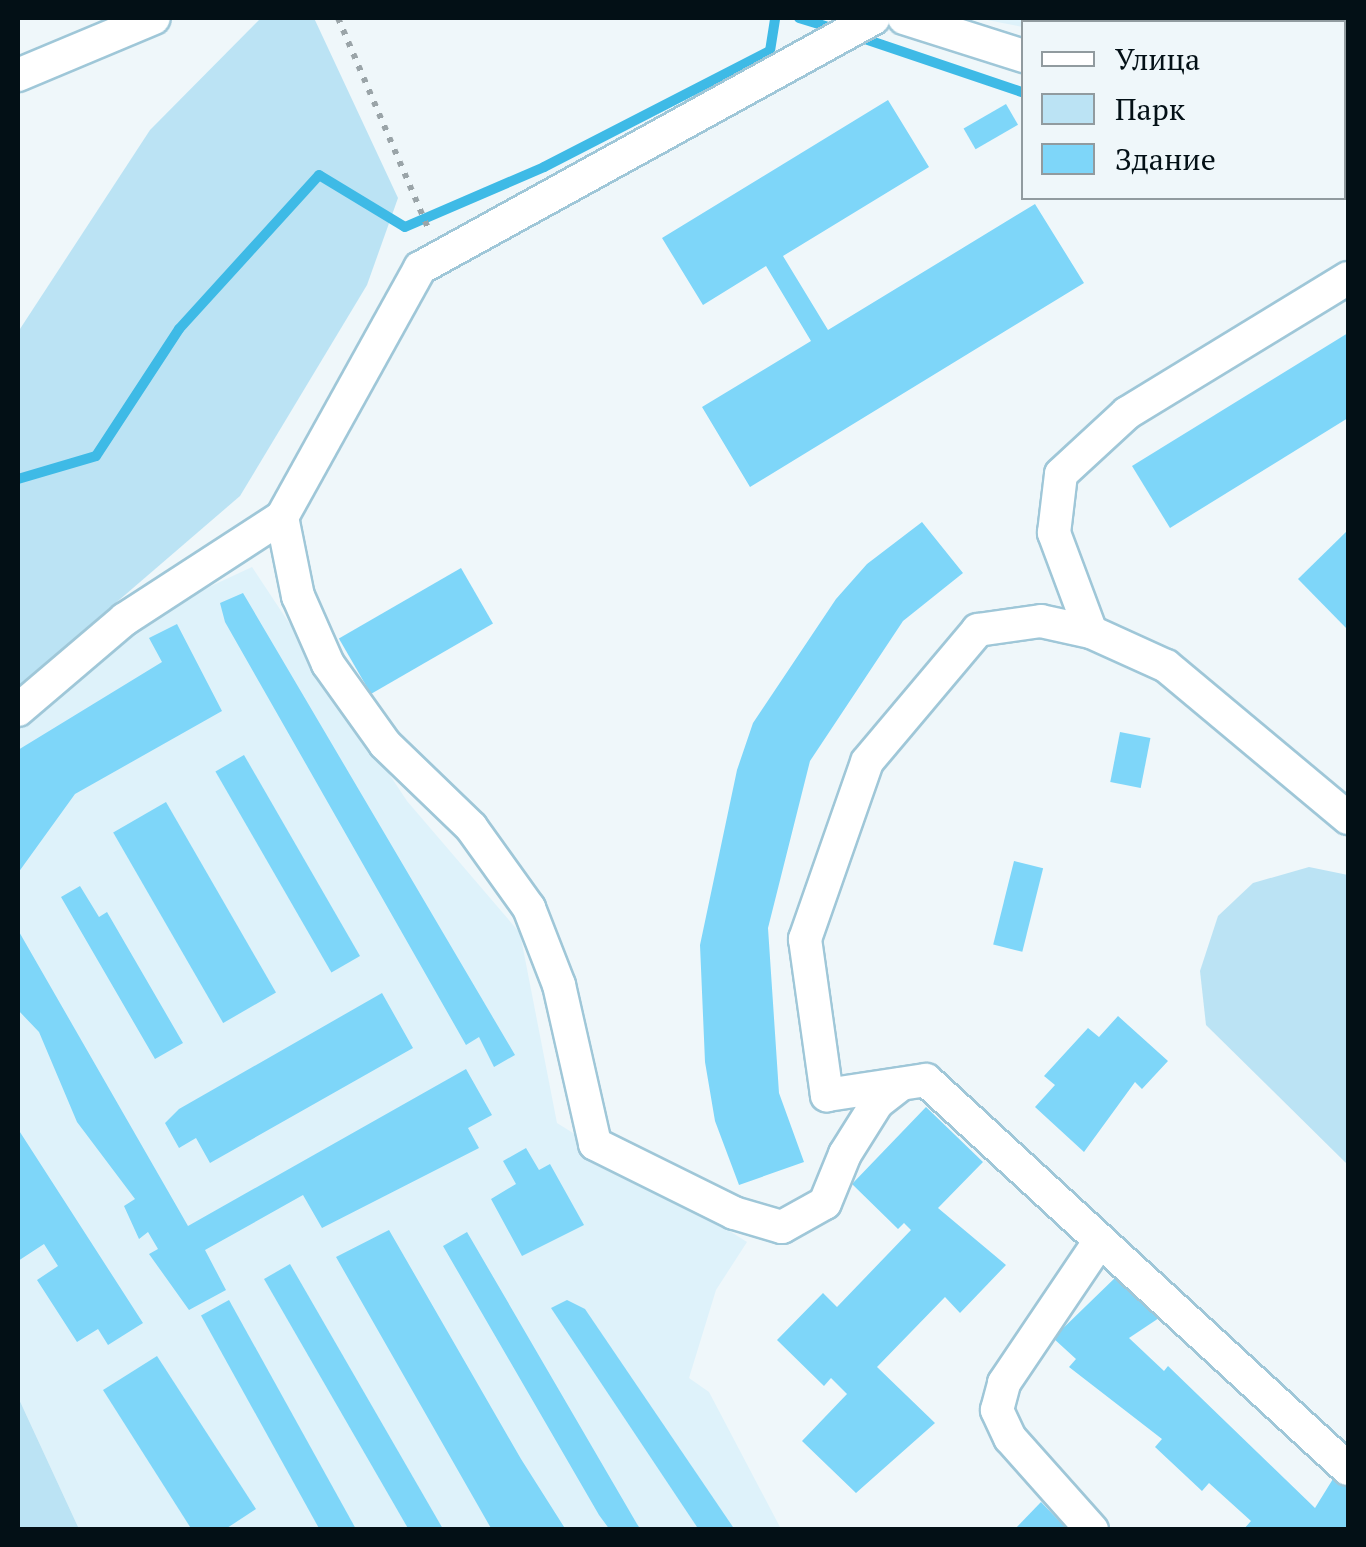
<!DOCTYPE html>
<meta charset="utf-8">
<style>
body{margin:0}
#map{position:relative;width:1366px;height:1547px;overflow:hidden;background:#eff7fa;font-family:"PT Serif",serif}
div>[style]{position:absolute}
.built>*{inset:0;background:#def2fa}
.green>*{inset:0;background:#bbe3f4}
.stream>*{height:10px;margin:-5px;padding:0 5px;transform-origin:5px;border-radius:5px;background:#3ebae6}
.building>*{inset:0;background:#7ed6f9;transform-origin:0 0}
.path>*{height:6px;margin-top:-3px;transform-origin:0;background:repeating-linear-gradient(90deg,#9aa4a8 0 5px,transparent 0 13px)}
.roads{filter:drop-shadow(2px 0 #9fc7d8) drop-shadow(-2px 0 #9fc7d8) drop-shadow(0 2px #9fc7d8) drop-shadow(0 -2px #9fc7d8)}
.minor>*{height:32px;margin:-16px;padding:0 16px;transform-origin:16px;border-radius:16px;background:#fff}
span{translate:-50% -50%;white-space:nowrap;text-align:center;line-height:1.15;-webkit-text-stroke:10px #eff7fa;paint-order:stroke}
.frame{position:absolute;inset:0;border:20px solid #031016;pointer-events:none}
.legend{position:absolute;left:1021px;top:20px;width:325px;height:180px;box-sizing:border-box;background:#eff7fa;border:2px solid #919b9f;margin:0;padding:12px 18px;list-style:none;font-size:30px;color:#031016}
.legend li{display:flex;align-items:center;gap:20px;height:50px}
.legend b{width:50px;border:2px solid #919b9f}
</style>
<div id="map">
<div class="built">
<i style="clip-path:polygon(977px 18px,1348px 18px,1348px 44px,1344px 22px,1023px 27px)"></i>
<i style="clip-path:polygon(252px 567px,407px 801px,520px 933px,557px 1123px,747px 1242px,716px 1290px,689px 1378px,709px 1392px,781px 1529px,79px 1529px,18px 1397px,18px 728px,164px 608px)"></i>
</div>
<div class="green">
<i style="clip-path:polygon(261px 18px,314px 18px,398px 198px,367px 285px,240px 496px,18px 687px,18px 332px,150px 130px)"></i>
<i style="clip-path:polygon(1309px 867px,1348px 875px,1348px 1165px,1206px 1025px,1200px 971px,1218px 916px,1253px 883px)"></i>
<i style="clip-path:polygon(18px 1397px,30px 1423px,79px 1529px,18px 1529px)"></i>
</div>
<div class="stream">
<i style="left:799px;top:18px;width:41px;rotate:17.1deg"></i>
<i style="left:859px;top:37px;width:174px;rotate:18.7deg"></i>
<i style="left:1344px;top:137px;width:4px"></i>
<i style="left:18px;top:479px;width:81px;rotate:-16.4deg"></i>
<i style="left:96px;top:456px;width:152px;rotate:-56.8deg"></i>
<i style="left:179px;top:329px;width:208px;rotate:-47.7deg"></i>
<i style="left:319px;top:175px;width:100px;rotate:31.2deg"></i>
<i style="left:405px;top:227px;width:151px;rotate:-23.3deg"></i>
<i style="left:544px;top:167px;width:254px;rotate:-27.2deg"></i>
<i style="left:770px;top:51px;width:33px;rotate:-81deg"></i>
</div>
<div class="building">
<i style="clip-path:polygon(1102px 18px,1348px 18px,1348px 32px,1344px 22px)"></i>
<i style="clip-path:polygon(888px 100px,929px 167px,783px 256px,828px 330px,1035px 204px,1084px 283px,750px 487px,702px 407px,811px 341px,766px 266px,703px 305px,662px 238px)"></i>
<i style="left:1006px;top:104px;width:24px;height:49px;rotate:60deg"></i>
<i style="clip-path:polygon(1348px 333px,1348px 418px,1170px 528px,1132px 466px)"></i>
<i style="clip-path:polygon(922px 522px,963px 573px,903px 621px,810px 761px,768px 928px,779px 1093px,804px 1162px,739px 1185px,715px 1121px,705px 1062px,700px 945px,737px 770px,753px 723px,836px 599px,867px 564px)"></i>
<i style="clip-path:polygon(1348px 530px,1348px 630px,1298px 579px)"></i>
<i style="left:461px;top:568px;width:64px;height:141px;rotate:60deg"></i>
<i style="clip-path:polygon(243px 593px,515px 1055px,494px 1067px,479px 1037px,466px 1045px,225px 622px,220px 603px)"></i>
<i style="clip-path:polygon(177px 624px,222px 711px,75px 794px,18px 873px,18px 750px,162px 662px,149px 638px)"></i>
<i style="left:1120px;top:732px;width:31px;height:51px;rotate:11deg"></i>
<i style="left:244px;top:755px;width:232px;height:33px;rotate:60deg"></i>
<i style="left:166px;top:802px;width:220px;height:61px;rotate:60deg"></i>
<i style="left:1014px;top:861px;width:30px;height:86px;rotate:14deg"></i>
<i style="clip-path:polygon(80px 886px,99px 917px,107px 912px,183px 1043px,155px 1059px,61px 897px)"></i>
<i style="clip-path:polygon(18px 930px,188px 1226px,466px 1069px,492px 1115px,468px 1128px,479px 1148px,322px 1228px,303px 1195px,205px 1250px,226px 1290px,189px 1310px,149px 1254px,158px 1249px,148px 1232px,139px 1239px,124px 1206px,135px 1199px,77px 1122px,39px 1032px,18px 1010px)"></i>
<i style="clip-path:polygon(382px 993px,413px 1048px,210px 1163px,196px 1138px,179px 1148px,165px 1123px,179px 1109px)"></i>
<i style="clip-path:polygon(1118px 1016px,1168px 1061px,1142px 1089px,1135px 1082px,1084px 1152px,1035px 1107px,1055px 1085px,1044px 1076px,1088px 1028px,1099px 1037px)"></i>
<i style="clip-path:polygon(926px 1107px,983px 1162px,938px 1208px,1006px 1265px,960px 1313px,945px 1297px,877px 1367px,935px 1423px,856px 1493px,802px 1441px,847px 1394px,831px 1378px,824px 1386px,777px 1340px,823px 1293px,837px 1307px,911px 1230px,904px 1223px,898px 1229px,852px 1184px)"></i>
<i style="clip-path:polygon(18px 1129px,143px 1323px,108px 1345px,98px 1329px,77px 1342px,37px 1280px,58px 1266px,44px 1244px,18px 1261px)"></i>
<i style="clip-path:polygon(526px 1148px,539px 1170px,550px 1164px,584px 1225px,522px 1256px,491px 1199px,516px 1184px,503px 1161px)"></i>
<i style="clip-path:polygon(389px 1230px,521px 1459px,566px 1530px,492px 1530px,336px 1257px)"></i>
<i style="clip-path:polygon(467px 1232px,637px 1524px,641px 1530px,610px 1530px,599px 1515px,443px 1246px)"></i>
<i style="left:290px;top:1264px;width:306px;height:30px;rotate:60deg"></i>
<i style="clip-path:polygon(1120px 1273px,1165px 1314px,1129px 1338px,1164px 1371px,1168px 1366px,1315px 1508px,1336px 1474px,1348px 1485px,1348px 1530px,1243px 1530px,1251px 1521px,1209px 1483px,1202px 1491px,1155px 1447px,1162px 1439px,1069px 1367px,1076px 1359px,1053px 1338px)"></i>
<i style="left:229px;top:1300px;width:264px;height:32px;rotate:61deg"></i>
<i style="clip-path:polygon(567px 1300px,585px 1309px,735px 1530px,699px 1530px,551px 1308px)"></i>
<i style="clip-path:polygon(157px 1356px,256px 1509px,224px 1530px,192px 1530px,103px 1390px)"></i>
<i style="clip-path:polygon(1041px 1502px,1068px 1530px,1014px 1530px)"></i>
</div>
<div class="path">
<i style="left:338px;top:18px;width:228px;rotate:66.8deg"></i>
</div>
<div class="roads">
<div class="minor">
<i style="left:904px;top:18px;width:126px;rotate:17.6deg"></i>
<i style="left:1344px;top:69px;width:4px"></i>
<i style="left:18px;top:75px;width:147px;rotate:-22.7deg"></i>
<i style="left:282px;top:517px;width:81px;rotate:78.6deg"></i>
<i style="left:298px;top:596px;width:74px;rotate:66.2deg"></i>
<i style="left:328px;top:664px;width:98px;rotate:54.5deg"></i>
<i style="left:385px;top:744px;width:120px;rotate:44deg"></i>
<i style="left:471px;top:827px;width:100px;rotate:54.4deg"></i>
<i style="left:529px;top:908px;width:83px;rotate:68.7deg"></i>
<i style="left:559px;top:985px;width:163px;rotate:77.2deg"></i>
<i style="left:595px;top:1144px;width:155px;rotate:26.4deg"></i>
<i style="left:734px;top:1213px;width:50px;rotate:16.3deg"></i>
<i style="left:782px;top:1227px;width:49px;rotate:-29.2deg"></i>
<i style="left:825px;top:1203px;width:53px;rotate:-67.8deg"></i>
<i style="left:845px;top:1154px;width:60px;rotate:-57.9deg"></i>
<i style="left:877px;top:1103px;width:31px;rotate:-38deg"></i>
<i style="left:1091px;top:632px;width:106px;rotate:-110.5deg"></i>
<i style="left:1054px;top:533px;width:59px;rotate:-83.2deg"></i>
<i style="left:1061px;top:474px;width:90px;rotate:-42.7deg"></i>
<i style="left:1127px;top:413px;width:259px;rotate:-31.4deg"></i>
<i style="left:18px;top:710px;width:140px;rotate:-40.4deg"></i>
<i style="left:125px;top:619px;width:187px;rotate:-33deg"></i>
<i style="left:282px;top:517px;width:285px;rotate:-61deg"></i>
<i style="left:420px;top:268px;width:518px;rotate:-28.84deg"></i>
<i style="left:1348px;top:818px;width:237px;rotate:-140.1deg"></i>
<i style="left:1166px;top:666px;width:82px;rotate:-155.6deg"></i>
<i style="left:1091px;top:632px;width:51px;rotate:-167.6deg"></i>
<i style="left:1041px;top:621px;width:64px;rotate:171.9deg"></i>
<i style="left:978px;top:630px;width:172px;rotate:130.1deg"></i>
<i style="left:867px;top:762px;width:188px;rotate:109.3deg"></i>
<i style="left:805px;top:939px;width:158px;rotate:82deg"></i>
<i style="left:827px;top:1095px;width:100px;rotate:-8.6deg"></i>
<i style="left:926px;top:1080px;width:574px;rotate:42.67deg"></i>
<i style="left:1092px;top:1530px;width:123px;rotate:-131.7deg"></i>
<i style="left:1010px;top:1438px;width:31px;rotate:-115deg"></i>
<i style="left:997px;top:1410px;width:28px;rotate:-75deg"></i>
<i style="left:1004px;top:1383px;width:170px;rotate:-56deg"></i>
</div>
</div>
<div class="frame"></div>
<ul class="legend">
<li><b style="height:12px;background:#fff"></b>Улица</li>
<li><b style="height:28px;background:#bbe3f4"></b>Парк</li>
<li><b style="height:28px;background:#7ed6f9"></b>Здание</li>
</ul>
</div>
